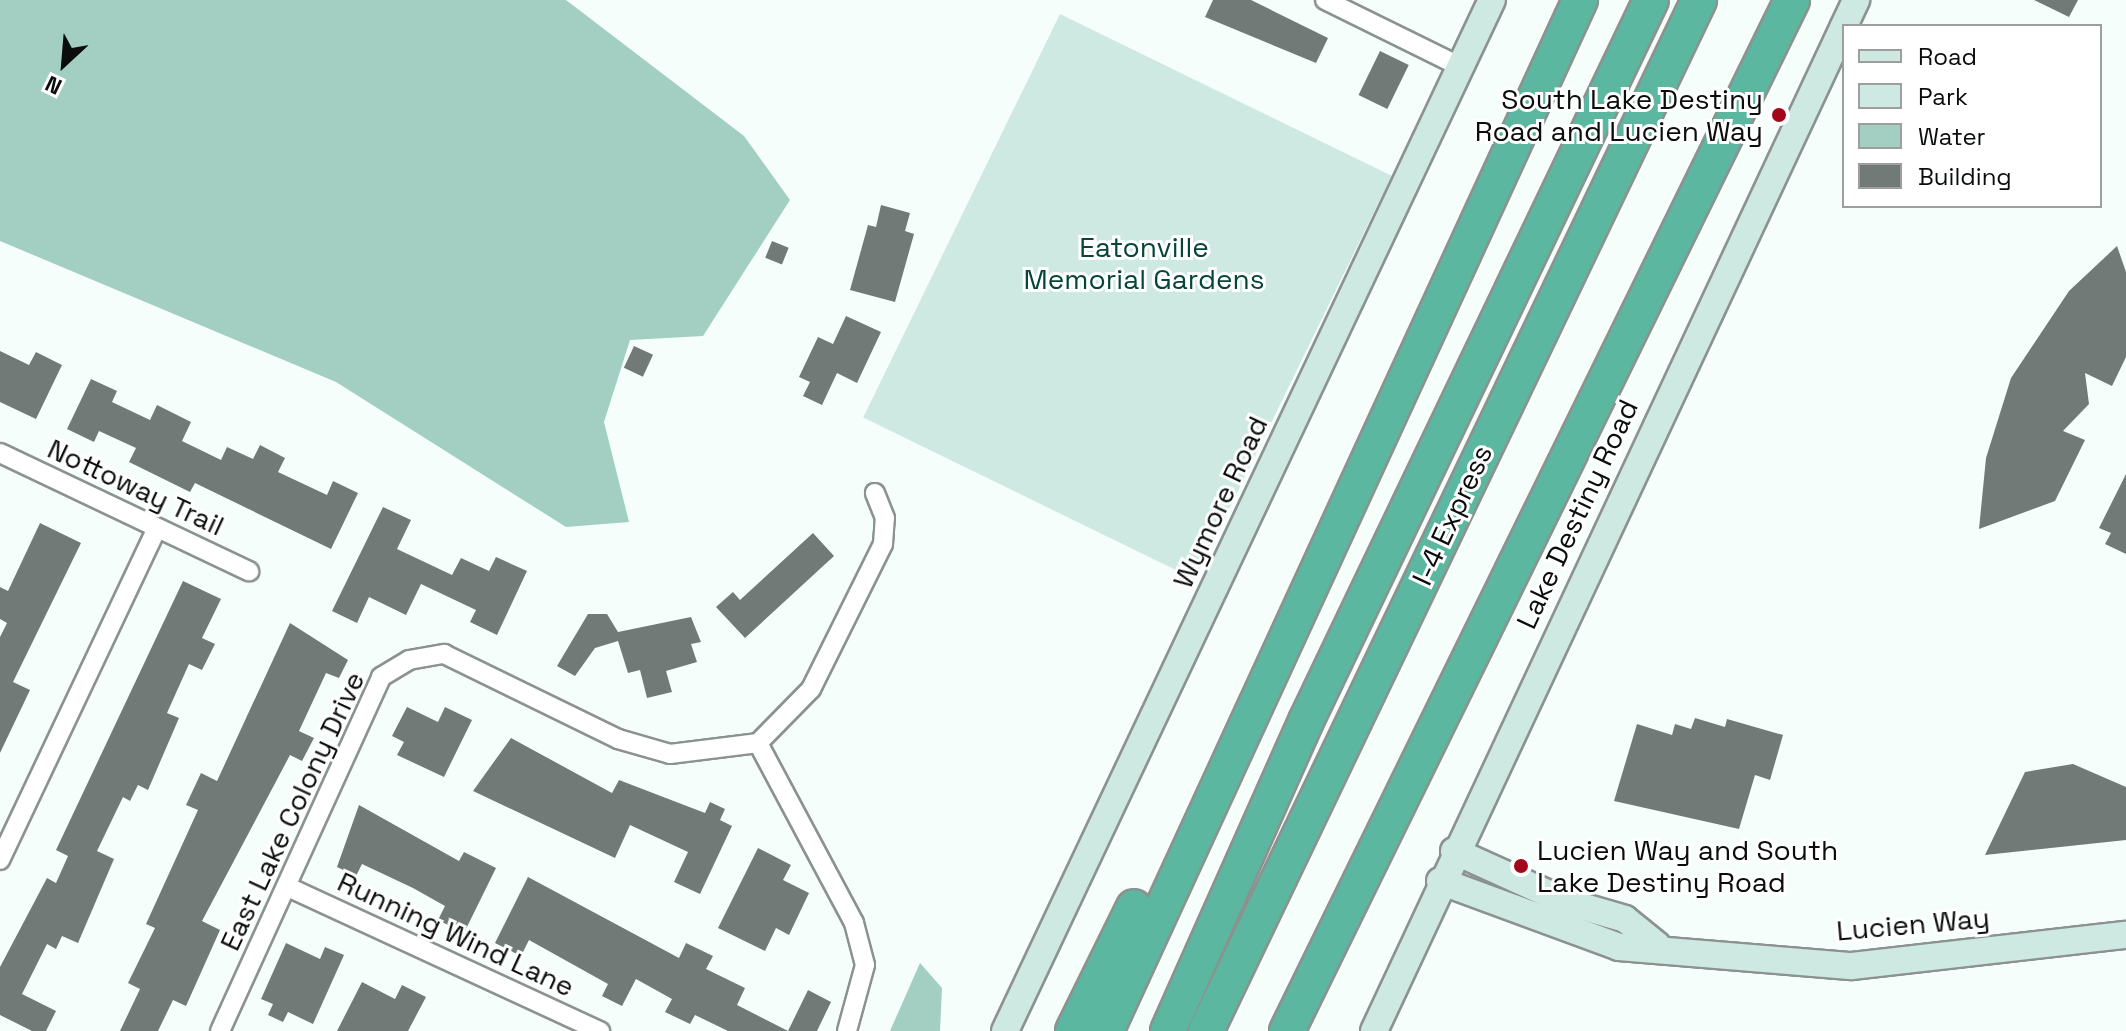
<!DOCTYPE html>
<style>
body{margin:0}
#map{position:relative;width:2126px;height:1031px;overflow:hidden;background:#f6fefb;font-family:"Space Grotesk",sans-serif}
div>[style]{position:absolute}
.green>*{inset:0;background:#cee9e1;transform-origin:0 0}
.water>*{inset:0;background:#a2cfc1}
.building>*{inset:0;background:#727a77;transform-origin:0 0}
.roads{filter:drop-shadow(2px 0 #8b9290) drop-shadow(-2px 0 #8b9290) drop-shadow(0 2px #8b9290) drop-shadow(0 -2px #8b9290)}
.street>*{height:18px;margin:-9px;padding:0 9px;transform-origin:9px;border-radius:9px;background:#fff}
.secondary>*{height:26px;margin:-13px;padding:0 13px;transform-origin:13px;border-radius:13px;background:#cee9e2}
.highway>*{height:34px;margin:-17px;padding:0 17px;transform-origin:17px;border-radius:17px;background:#5cb7a0}
.dots>*{width:22px;height:22px;translate:-50% -50%;box-sizing:border-box;border:4px solid #fff;border-radius:50%}
span{translate:-50% -50%;white-space:nowrap;text-align:center;line-height:1.15;-webkit-text-stroke:6px #fff;paint-order:stroke}
.poi-label{font-size:28px;color:#0a0d0c}
.right{translate:-100% -50%;text-align:right}
.left{translate:0 -50%;text-align:left}
.park-label{font-size:28px;color:#064639}
.street-label{font-size:28px;color:#0a0d0c}
.legend{position:absolute;left:1842px;top:24px;width:260px;height:184px;box-sizing:border-box;background:#fff;border:2px solid #9d9e9e;margin:0;padding:10px 14px;list-style:none;font-size:24px;color:#0a0d0c}
.legend li{display:flex;align-items:center;gap:16px;height:40px}
.legend b{width:40px;border:2px solid #9d9e9e}
.north{position:absolute;left:24px;top:24px;width:80px;height:80px;-webkit-text-stroke:6px #fff;paint-order:stroke;rotate:206deg;font-size:22px;font-weight:700;line-height:32px;text-align:center;color:#0a0d0c}
.north::after{content:'';display:block;margin:auto;width:28px;height:36px;background:#0a0d0c;clip-path:polygon(50% 0,100% 100%,50% 72%,0 100%)}
</style>
<div id="map">
<div class="green">
<i style="left:1060px;top:14px;width:369px;height:449px;rotate:26deg"></i>
</div>
<div class="water">
<i style="clip-path:polygon(0 0,566px 0,744px 136px,790px 200px,703px 336px,630px 340px,604px 422px,629px 522px,566px 527px,336px 382px,0 241px)"></i>
<i style="clip-path:polygon(920px 963px,942px 988px,940px 1031px,890px 1031px)"></i>
</div>
<div class="building">
<i style="clip-path:polygon(1213px 0,1251px 0,1328px 38px,1316px 63px,1205px 17px)"></i>
<i style="clip-path:polygon(2034px 0,2078px 0,2069px 17px)"></i>
<i style="left:1380px;top:51px;width:32px;height:49px;rotate:26deg"></i>
<i style="clip-path:polygon(881px 205px,910px 213px,905px 231px,914px 234px,895px 302px,850px 290px,868px 225px,876px 227px)"></i>
<i style="left:772px;top:241px;width:18px;height:18px;rotate:22deg"></i>
<i style="clip-path:polygon(2117px 246px,2126px 272px,2126px 357px,2112px 386px,2085px 373px,2089px 404px,2063px 431px,2085px 440px,2055px 501px,1979px 529px,1986px 458px,2011px 378px,2069px 291px)"></i>
<i style="clip-path:polygon(846px 316px,881px 332px,857px 383px,837px 373px,822px 405px,803px 396px,810px 382px,799px 377px,818px 337px,833px 344px)"></i>
<i style="left:634px;top:346px;width:21px;height:24px;rotate:25deg"></i>
<i style="clip-path:polygon(0 351px,29px 365px,36px 352px,62px 365px,36px 419px,0 402px)"></i>
<i style="clip-path:polygon(91px 379px,117px 391px,112px 402px,150px 420px,157px 405px,191px 422px,182px 441px,221px 460px,227px 447px,253px 459px,260px 445px,285px 458px,278px 472px,327px 495px,333px 481px,358px 493px,331px 549px,195px 483px,190px 492px,129px 462px,136px 448px,99px 431px,94px 442px,67px 429px)"></i>
<i style="clip-path:polygon(2126px 474px,2126px 554px,2105px 544px,2111px 533px,2099px 528px)"></i>
<i style="clip-path:polygon(383px 507px,411px 520px,397px 549px,452px 575px,461px 558px,489px 571px,496px 557px,527px 571px,497px 635px,470px 622px,476px 610px,421px 584px,406px 615px,369px 597px,357px 623px,332px 611px)"></i>
<i style="clip-path:polygon(40px 523px,81px 543px,13px 682px,30px 690px,0 753px,0 637px,7px 623px,0 619px,0 587px,8px 591px)"></i>
<i style="clip-path:polygon(813px 533px,834px 556px,745px 638px,716px 607px,733px 592px,740px 600px)"></i>
<i style="clip-path:polygon(183px 581px,221px 599px,202px 638px,215px 644px,202px 670px,189px 664px,167px 713px,179px 718px,148px 790px,138px 785px,130px 801px,123px 797px,97px 851px,114px 859px,78px 943px,62px 936px,56px 949px,47px 944px,22px 994px,56px 1011px,46px 1031px,32px 1031px,0 1015px,0 967px,47px 878px,56px 883px,68px 856px,56px 850px)"></i>
<i style="clip-path:polygon(588px 614px,607px 614px,618px 632px,691px 617px,701px 642px,691px 644px,697px 662px,666px 671px,672px 692px,647px 698px,640px 670px,628px 673px,618px 641px,595px 648px,575px 676px,557px 666px)"></i>
<i style="clip-path:polygon(290px 623px,348px 660px,339px 678px,326px 673px,299px 731px,314px 738px,302px 761px,290px 755px,202px 921px,220px 930px,186px 1006px,173px 1000px,158px 1031px,120px 1031px,140px 989px,128px 983px,155px 928px,146px 924px,198px 810px,186px 805px,201px 773px,217px 781px)"></i>
<i style="clip-path:polygon(407px 707px,438px 722px,445px 707px,472px 720px,444px 777px,397px 755px,404px 742px,392px 736px)"></i>
<i style="clip-path:polygon(1695px 718px,1725px 727px,1727px 719px,1783px 735px,1770px 780px,1755px 775px,1739px 829px,1614px 801px,1637px 724px,1672px 735px,1675px 724px,1691px 729px)"></i>
<i style="clip-path:polygon(511px 738px,612px 793px,619px 780px,705px 813px,710px 802px,725px 809px,720px 820px,732px 826px,700px 894px,674px 882px,688px 852px,630px 825px,615px 858px,473px 791px)"></i>
<i style="clip-path:polygon(2073px 764px,2126px 787px,2126px 840px,1985px 855px,2025px 772px)"></i>
<i style="clip-path:polygon(359px 805px,459px 861px,464px 852px,496px 868px,464px 933px,438px 920px,445px 906px,413px 888px,362px 864px,356px 876px,337px 867px)"></i>
<i style="clip-path:polygon(758px 848px,791px 865px,783px 880px,809px 893px,789px 935px,776px 928px,765px 951px,718px 928px)"></i>
<i style="clip-path:polygon(528px 877px,679px 958px,686px 943px,713px 956px,706px 969px,745px 988px,737px 1005px,788px 1031px,808px 990px,831px 1002px,817px 1031px,728px 1031px,695px 1015px,690px 1024px,665px 1012px,672px 999px,636px 979px,622px 1006px,602px 996px,608px 984px,529px 940px,521px 956px,495px 943px)"></i>
<i style="clip-path:polygon(286px 943px,320px 959px,325px 947px,344px 955px,313px 1024px,288px 1012px,283px 1022px,268px 1015px,273px 1004px,261px 999px)"></i>
<i style="clip-path:polygon(362px 982px,395px 999px,402px 985px,426px 997px,408px 1031px,337px 1031px)"></i>
</div>
<div class="roads">
<div class="street">
<i style="left:1325px;top:0;width:152px;rotate:26.2deg"></i>
<i style="left:0;top:453px;width:276px;rotate:25.4deg"></i>
<i style="left:758px;top:743px;width:204px;rotate:61.9deg"></i>
<i style="left:854px;top:923px;width:43px;rotate:75.3deg"></i>
<i style="left:865px;top:965px;width:68px;rotate:105.3deg"></i>
<i style="left:0;top:860px;width:367px;rotate:-64.7deg"></i>
<i style="left:288px;top:887px;width:344px;rotate:24.8deg"></i>
<i style="left:220px;top:1031px;width:389px;rotate:-65.5deg"></i>
<i style="left:381px;top:677px;width:33px;rotate:-31deg"></i>
<i style="left:409px;top:660px;width:36px;rotate:-10deg"></i>
<i style="left:444px;top:654px;width:194px;rotate:26deg"></i>
<i style="left:618px;top:739px;width:54px;rotate:16.1deg"></i>
<i style="left:670px;top:754px;width:89px;rotate:-7.1deg"></i>
<i style="left:758px;top:743px;width:76px;rotate:-45.5deg"></i>
<i style="left:811px;top:689px;width:162px;rotate:-63.6deg"></i>
<i style="left:883px;top:544px;width:26px;rotate:-86deg"></i>
<i style="left:885px;top:518px;width:27px;rotate:-112deg"></i>
</div>
<div class="secondary">
<i style="left:1844px;top:26px;width:29px;rotate:-65deg"></i>
<i style="left:1454px;top:851px;width:124px;rotate:24.3deg"></i>
<i style="left:1567px;top:902px;width:60px;rotate:16.3deg"></i>
<i style="left:1625px;top:919px;width:41px;rotate:39.1deg"></i>
<i style="left:1440px;top:881px;width:191px;rotate:20.2deg"></i>
<i style="left:1619px;top:947px;width:234px;rotate:4.7deg"></i>
<i style="left:1852px;top:966px;width:276px;rotate:-6.5deg"></i>
<i style="left:1005px;top:1031px;width:1140px;rotate:-64.72deg"></i>
<i style="left:1374px;top:1031px;width:1109px;rotate:-64.94deg"></i>
</div>
<div class="highway">
<i style="left:1073px;top:1031px;width:138px;rotate:-63.8deg"></i>
<i style="left:1106px;top:1031px;width:1135px;rotate:-65.31deg"></i>
<i style="left:1168px;top:1031px;width:339px;rotate:-66deg"></i>
<i style="left:1306px;top:721px;width:799px;rotate:-64.43deg"></i>
<i style="left:1206px;top:1031px;width:1143px;rotate:-64.44deg"></i>
<i style="left:1287px;top:1031px;width:1148px;rotate:-63.9deg"></i>
</div>
</div>
<div class="dots">
<i style="left:1779px;top:115px;background:#a3071a"></i>
<i style="left:1521px;top:866px;background:#a3071a"></i>
</div>
<div class="poi-label">
<span class="right" style="left:1763px;top:115px">South Lake Destiny<br>Road and Lucien Way</span>
<span class="left" style="left:1537px;top:866px">Lucien Way and South<br>Lake Destiny Road</span>
</div>
<div class="park-label">
<span style="left:1144px;top:263px">Eatonville<br>Memorial Gardens</span>
</div>
<div class="street-label">
<span style="left:136px;top:487px;rotate:25deg">Nottoway Trail</span>
<span style="left:1220px;top:502px;rotate:-65deg">Wymore Road</span>
<span style="left:1577px;top:514px;rotate:-65deg">Lake Destiny Road</span>
<span style="left:1452px;top:515px;rotate:-65deg">I-4 Express</span>
<span style="left:292px;top:811px;rotate:-65deg">East Lake Colony Drive</span>
<span style="left:1913px;top:924px;rotate:-5deg">Lucien Way</span>
<span style="left:456px;top:934px;rotate:25deg">Running Wind Lane</span>
</div>
<ul class="legend">
<li><b style="height:10px;background:#cee9e2"></b>Road</li>
<li><b style="height:22px;background:#cee9e1"></b>Park</li>
<li><b style="height:22px;background:#a2cfc1"></b>Water</li>
<li><b style="height:22px;background:#727a77"></b>Building</li>
</ul>
<div class="north">N</div>
</div>
